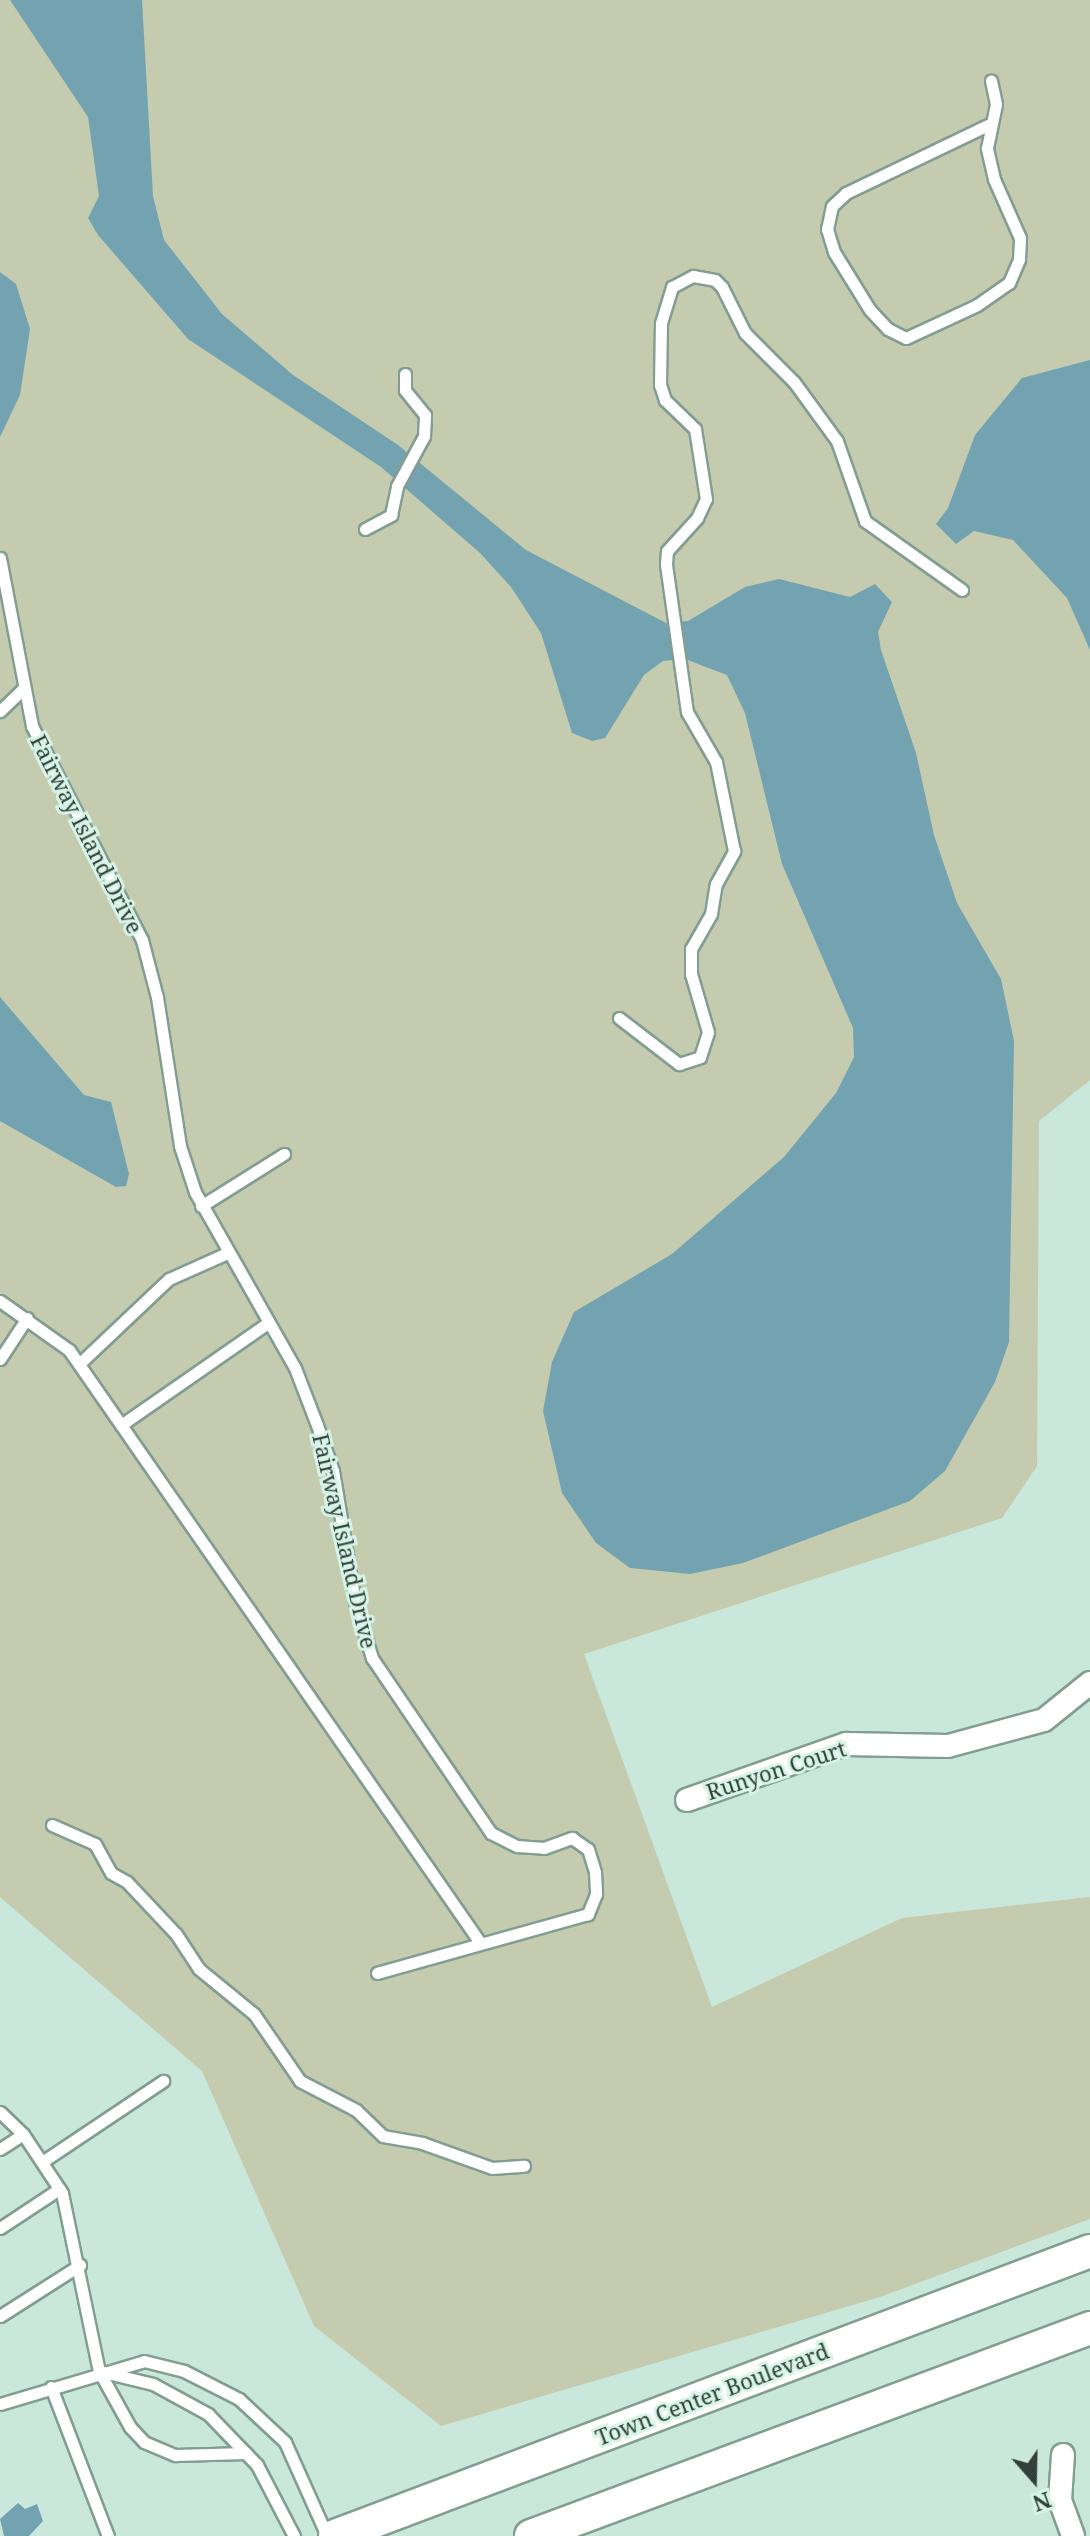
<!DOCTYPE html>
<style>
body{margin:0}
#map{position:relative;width:1090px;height:2536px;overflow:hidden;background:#c9e7da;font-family:"Noto Serif",serif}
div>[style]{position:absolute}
.green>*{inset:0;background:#c4cbaf}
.water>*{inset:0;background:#73a3b1}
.roads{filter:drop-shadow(2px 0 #829e92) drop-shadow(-2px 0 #829e92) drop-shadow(0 2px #829e92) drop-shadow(0 -2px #829e92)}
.lane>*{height:11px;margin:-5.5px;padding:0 5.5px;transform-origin:5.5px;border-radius:5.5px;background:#fff}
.street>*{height:22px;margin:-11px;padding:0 11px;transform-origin:11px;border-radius:11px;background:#fff}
.secondary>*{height:32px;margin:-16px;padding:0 16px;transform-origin:16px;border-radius:16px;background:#fff}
span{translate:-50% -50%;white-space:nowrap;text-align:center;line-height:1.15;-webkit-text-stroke:6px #d6f5e8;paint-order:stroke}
.street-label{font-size:22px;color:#333f3a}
.north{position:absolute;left:994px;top:2440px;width:80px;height:80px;-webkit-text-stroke:6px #d6f5e8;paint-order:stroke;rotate:160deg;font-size:22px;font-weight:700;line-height:32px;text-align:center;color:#333f3a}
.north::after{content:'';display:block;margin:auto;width:28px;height:36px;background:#333f3a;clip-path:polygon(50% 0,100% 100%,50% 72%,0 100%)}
</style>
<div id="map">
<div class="green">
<i style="clip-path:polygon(0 0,1090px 0,1090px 1080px,1039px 1121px,1037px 1466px,1002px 1518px,584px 1654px,712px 2007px,902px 1918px,1090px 1897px,1090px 2219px,880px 2297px,441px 2426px,314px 2326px,202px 2071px,0 1897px)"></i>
</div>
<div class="water">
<i style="clip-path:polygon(10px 0,142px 0,153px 196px,164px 240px,222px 314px,293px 375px,398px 445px,526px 550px,666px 623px,688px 621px,745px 587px,779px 579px,850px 597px,875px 584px,892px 602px,878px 632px,881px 650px,916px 753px,934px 835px,957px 903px,1001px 979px,1014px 1041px,1009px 1342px,995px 1382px,945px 1471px,910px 1501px,743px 1563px,690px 1574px,630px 1568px,596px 1543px,562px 1493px,543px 1411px,552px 1362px,574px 1312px,672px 1254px,784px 1157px,836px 1093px,854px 1057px,853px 1028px,782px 864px,745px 713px,727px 675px,685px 659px,663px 661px,644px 675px,605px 738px,592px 741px,572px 733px,541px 633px,511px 587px,480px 553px,381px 467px,188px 339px,98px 235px,88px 218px,99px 196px,88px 117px)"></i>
<i style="clip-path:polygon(0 272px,16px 284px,30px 329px,20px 395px,0 437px)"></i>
<i style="clip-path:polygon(1090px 360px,1090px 650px,1067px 598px,1013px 540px,974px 531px,956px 544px,936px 524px,948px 508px,975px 435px,1022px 378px)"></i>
<i style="clip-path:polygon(0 997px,84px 1095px,111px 1102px,129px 1174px,126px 1186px,116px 1187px,0 1121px)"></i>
<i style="clip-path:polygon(18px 2503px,25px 2509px,37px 2504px,43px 2521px,29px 2536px,4px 2536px,0 2519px)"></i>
</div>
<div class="roads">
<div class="lane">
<i style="left:990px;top:124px;width:160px;rotate:154.4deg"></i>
<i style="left:846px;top:193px;width:19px;rotate:137deg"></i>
<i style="left:832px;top:206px;width:24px;rotate:102deg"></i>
<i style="left:827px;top:229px;width:24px;rotate:73deg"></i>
<i style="left:834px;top:252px;width:68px;rotate:58.2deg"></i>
<i style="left:870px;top:310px;width:26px;rotate:47deg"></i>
<i style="left:888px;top:329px;width:20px;rotate:27deg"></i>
<i style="left:906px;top:338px;width:78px;rotate:-24.9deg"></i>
<i style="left:977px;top:305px;width:39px;rotate:-35deg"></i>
<i style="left:1009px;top:283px;width:26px;rotate:-67deg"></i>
<i style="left:1019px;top:259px;width:21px;rotate:-87deg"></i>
<i style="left:1020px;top:238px;width:64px;rotate:-113.8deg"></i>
<i style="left:994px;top:179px;width:32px;rotate:-103deg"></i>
<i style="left:987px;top:148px;width:45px;rotate:-78.4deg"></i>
<i style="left:996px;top:104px;width:24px;rotate:-102deg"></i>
<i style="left:365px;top:529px;width:30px;rotate:-28deg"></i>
<i style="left:391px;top:515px;width:30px;rotate:-78deg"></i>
<i style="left:397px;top:486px;width:57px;rotate:-61.6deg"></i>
<i style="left:424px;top:436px;width:21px;rotate:-87deg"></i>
<i style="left:425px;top:415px;width:32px;rotate:-129deg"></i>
<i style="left:405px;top:390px;width:16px;rotate:-90deg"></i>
<i style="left:0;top:558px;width:171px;rotate:79.2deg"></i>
<i style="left:32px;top:726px;width:241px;rotate:62.8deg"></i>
<i style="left:142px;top:940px;width:59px;rotate:75.3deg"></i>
<i style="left:157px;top:997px;width:151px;rotate:81.2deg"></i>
<i style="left:180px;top:1146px;width:48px;rotate:71.9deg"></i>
<i style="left:195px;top:1192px;width:202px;rotate:60.4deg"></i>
<i style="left:295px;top:1368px;width:61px;rotate:68.9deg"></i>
<i style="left:317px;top:1425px;width:49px;rotate:70.8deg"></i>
<i style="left:333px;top:1471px;width:133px;rotate:80.5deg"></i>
<i style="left:355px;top:1602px;width:59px;rotate:73.1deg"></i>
<i style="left:372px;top:1658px;width:212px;rotate:55.8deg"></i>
<i style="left:491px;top:1833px;width:29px;rotate:27deg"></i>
<i style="left:517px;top:1846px;width:27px;rotate:4deg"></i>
<i style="left:544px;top:1848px;width:30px;rotate:-20deg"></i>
<i style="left:572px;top:1838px;width:19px;rotate:35deg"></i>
<i style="left:588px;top:1849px;width:24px;rotate:73deg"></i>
<i style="left:595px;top:1872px;width:22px;rotate:87deg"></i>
<i style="left:596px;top:1894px;width:22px;rotate:112deg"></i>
<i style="left:588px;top:1914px;width:219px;rotate:164.4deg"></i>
<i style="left:0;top:711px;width:32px;rotate:-44deg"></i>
<i style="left:619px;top:1018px;width:76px;rotate:37.5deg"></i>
<i style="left:679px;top:1064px;width:22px;rotate:-18deg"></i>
<i style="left:700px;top:1057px;width:26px;rotate:-72deg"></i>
<i style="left:708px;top:1032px;width:60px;rotate:-106.3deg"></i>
<i style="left:691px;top:974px;width:25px;rotate:-90deg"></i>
<i style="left:691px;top:949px;width:40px;rotate:-60.3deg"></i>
<i style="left:711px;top:914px;width:30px;rotate:-81deg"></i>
<i style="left:716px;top:884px;width:38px;rotate:-61deg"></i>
<i style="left:734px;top:851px;width:91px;rotate:-101.4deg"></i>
<i style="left:716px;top:762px;width:58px;rotate:-120.1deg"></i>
<i style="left:687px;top:712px;width:149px;rotate:-98.1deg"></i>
<i style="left:666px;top:564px;width:13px;rotate:-86deg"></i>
<i style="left:667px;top:551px;width:45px;rotate:-47.7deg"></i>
<i style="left:697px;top:518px;width:21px;rotate:-65deg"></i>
<i style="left:706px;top:499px;width:71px;rotate:-98.9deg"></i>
<i style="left:695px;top:429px;width:42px;rotate:-136deg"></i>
<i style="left:665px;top:400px;width:16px;rotate:-108deg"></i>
<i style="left:660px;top:385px;width:62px;rotate:-89.1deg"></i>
<i style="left:661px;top:323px;width:38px;rotate:-73deg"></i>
<i style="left:672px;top:287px;width:24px;rotate:-28deg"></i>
<i style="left:693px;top:276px;width:22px;rotate:10deg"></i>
<i style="left:715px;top:280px;width:10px;rotate:45deg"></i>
<i style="left:722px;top:287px;width:51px;rotate:63.4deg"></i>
<i style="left:745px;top:333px;width:69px;rotate:45deg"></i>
<i style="left:794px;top:382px;width:73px;rotate:53.9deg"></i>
<i style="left:837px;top:441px;width:85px;rotate:70.7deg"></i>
<i style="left:865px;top:521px;width:119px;rotate:35.4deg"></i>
<i style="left:201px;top:1206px;width:98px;rotate:-32.1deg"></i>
<i style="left:0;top:1301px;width:85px;rotate:35.4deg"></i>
<i style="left:69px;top:1350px;width:719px;rotate:55.25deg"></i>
<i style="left:0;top:1359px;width:49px;rotate:-56.6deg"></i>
<i style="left:79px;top:1364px;width:124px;rotate:-43.4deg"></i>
<i style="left:169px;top:1279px;width:64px;rotate:-24.1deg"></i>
<i style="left:121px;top:1425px;width:180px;rotate:-34.8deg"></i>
<i style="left:52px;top:1825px;width:47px;rotate:23.8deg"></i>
<i style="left:95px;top:1844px;width:33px;rotate:61deg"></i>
<i style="left:111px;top:1873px;width:18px;rotate:29deg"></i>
<i style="left:127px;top:1882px;width:71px;rotate:46.7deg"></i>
<i style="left:176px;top:1934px;width:42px;rotate:56.7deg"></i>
<i style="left:199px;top:1969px;width:71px;rotate:39.3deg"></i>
<i style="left:254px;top:2014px;width:81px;rotate:55.5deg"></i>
<i style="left:300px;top:2081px;width:63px;rotate:27.4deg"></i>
<i style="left:356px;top:2110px;width:37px;rotate:44deg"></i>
<i style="left:383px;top:2136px;width:40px;rotate:10deg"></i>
<i style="left:422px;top:2143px;width:74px;rotate:19.7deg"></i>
<i style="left:492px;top:2168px;width:32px;rotate:-4deg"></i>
<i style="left:0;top:2112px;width:32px;rotate:44deg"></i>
<i style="left:23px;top:2134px;width:71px;rotate:56.5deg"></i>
<i style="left:62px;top:2193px;width:182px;rotate:78.3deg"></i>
<i style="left:99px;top:2371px;width:64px;rotate:61deg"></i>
<i style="left:130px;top:2427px;width:21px;rotate:47deg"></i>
<i style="left:144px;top:2442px;width:34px;rotate:23deg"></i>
<i style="left:175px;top:2455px;width:71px;rotate:-1.6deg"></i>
<i style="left:0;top:2149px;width:27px;rotate:-33deg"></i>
<i style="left:42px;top:2162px;width:146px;rotate:-33.8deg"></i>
<i style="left:0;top:2228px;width:71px;rotate:-33.5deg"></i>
<i style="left:0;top:2316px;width:95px;rotate:-32.5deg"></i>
<i style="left:103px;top:2372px;width:51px;rotate:13.5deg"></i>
<i style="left:153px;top:2384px;width:63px;rotate:28.6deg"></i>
<i style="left:208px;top:2414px;width:71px;rotate:46.1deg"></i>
<i style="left:257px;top:2465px;width:80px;rotate:62.5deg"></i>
<i style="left:51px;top:2387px;width:160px;rotate:69.1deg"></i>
<i style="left:0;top:2404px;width:150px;rotate:-16.6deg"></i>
<i style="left:144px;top:2361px;width:41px;rotate:14deg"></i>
<i style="left:184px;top:2371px;width:62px;rotate:27deg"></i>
<i style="left:239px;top:2399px;width:63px;rotate:43.1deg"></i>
<i style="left:285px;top:2442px;width:103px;rotate:65.9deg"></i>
</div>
<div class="street">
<i style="left:687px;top:1800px;width:169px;rotate:-19.4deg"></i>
<i style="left:846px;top:1744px;width:102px;rotate:1.1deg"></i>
<i style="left:948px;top:1746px;width:99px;rotate:-15.2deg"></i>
<i style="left:1044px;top:1720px;width:59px;rotate:-38.8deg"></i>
<i style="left:1063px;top:2455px;width:45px;rotate:93.8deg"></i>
<i style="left:1060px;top:2500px;width:38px;rotate:70deg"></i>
</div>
<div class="secondary">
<i style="left:335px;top:2536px;width:807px;rotate:-20.68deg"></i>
<i style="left:531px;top:2536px;width:596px;rotate:-20.41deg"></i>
</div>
</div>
<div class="street-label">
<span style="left:87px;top:834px;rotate:63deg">Fairway Island Drive</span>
<span style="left:345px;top:1541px;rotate:77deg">Fairway Island Drive</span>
<span style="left:776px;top:1770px;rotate:-18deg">Runyon Court</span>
<span style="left:712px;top:2394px;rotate:-21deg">Town Center Boulevard</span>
</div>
<div class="north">N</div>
</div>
